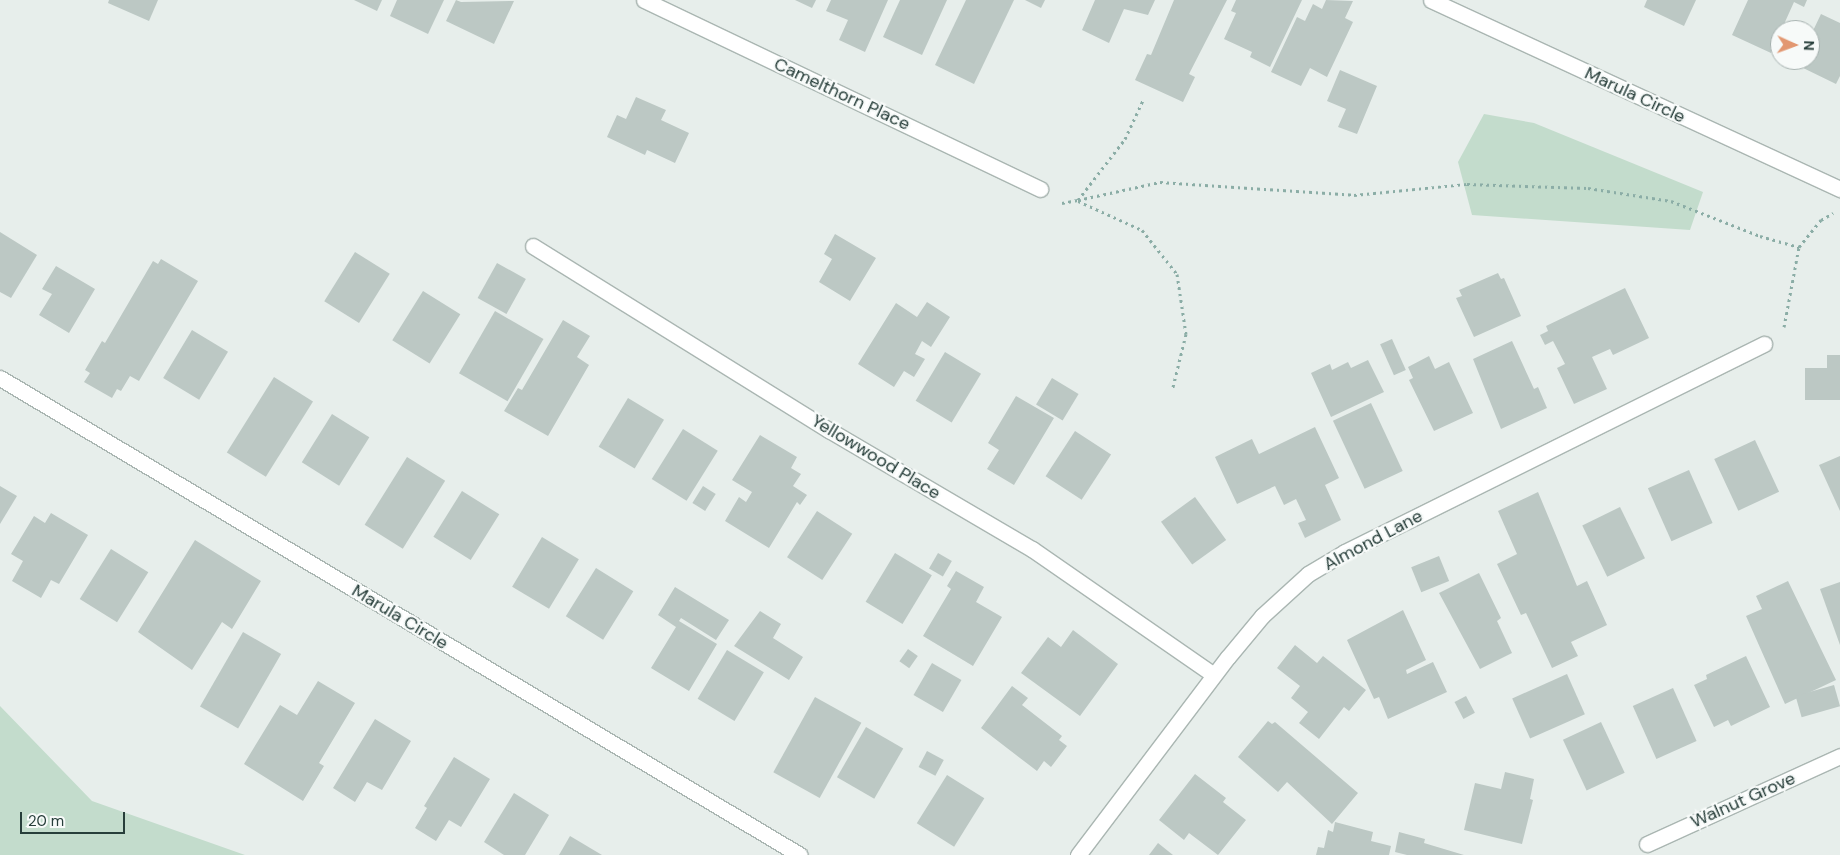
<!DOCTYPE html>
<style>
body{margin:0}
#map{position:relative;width:1840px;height:855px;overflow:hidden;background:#e7eeeb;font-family:"DM Sans",sans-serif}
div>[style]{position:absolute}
.green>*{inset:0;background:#c3dccc}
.building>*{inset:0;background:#bcc8c4;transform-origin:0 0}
.path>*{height:3px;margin-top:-1.5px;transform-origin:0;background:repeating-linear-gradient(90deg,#8bada6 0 2.5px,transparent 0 6.5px)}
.roads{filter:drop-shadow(1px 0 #aab6b2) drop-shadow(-1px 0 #aab6b2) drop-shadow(0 1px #aab6b2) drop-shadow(0 -1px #aab6b2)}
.minor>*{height:15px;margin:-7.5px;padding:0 7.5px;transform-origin:7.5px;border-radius:7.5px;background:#fff}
span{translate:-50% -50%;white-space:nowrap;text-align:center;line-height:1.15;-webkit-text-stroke:4.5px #f7faf9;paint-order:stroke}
.street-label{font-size:18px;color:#273e3a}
.north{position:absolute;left:1770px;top:20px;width:50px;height:50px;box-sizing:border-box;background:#f7faf9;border:1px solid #a4afad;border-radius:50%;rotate:92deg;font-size:14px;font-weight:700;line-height:20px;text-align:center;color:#273e3a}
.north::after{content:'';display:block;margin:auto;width:18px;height:22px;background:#e29771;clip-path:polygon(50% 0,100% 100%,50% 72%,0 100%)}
.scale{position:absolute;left:20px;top:812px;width:105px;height:22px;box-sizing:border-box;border:2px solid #273e3a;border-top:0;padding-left:6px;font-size:15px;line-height:18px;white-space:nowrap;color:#273e3a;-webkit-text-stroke:4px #f7faf9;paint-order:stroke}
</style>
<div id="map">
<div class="green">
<i style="clip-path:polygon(1484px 114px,1534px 123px,1703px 192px,1690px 230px,1472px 215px,1458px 162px)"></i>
<i style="clip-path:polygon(0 706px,92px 801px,245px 855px,0 855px)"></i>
</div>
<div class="building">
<i style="clip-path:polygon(109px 0,158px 0,149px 21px,108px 3px)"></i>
<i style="clip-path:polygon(354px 0,382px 0,377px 11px)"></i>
<i style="clip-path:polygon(397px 0,444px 0,428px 34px,390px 16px)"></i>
<i style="clip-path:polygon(456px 0,461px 2px,514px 1px,494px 44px,446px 21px)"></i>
<i style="clip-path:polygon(795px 0,816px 0,812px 8px)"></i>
<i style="clip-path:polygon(831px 0,888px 0,865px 52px,839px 40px,848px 20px,826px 11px)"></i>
<i style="clip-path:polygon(900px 0,947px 0,922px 55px,883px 37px)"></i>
<i style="clip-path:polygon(966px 0,1014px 0,974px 84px,935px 65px)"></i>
<i style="clip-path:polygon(1025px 0,1045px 0,1041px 8px)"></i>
<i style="clip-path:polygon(1095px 0,1155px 0,1148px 15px,1124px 9px,1109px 43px,1082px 30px)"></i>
<i style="clip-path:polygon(1174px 0,1227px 0,1189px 74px,1195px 77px,1183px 102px,1135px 80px,1147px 54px,1151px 55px)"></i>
<i style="clip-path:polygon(1236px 0,1302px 0,1270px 67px,1250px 57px,1252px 52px,1224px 39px,1236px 13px,1231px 11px)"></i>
<i style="clip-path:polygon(1326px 0,1353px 1px,1345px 18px,1353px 22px,1327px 77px,1310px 68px,1301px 86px,1271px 72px,1297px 17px,1305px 21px,1313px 4px,1322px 9px)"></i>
<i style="clip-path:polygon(1647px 0,1696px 0,1684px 26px,1644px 7px)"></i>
<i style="clip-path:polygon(1748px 0,1807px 0,1804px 7px,1794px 2px,1771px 53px,1732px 35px)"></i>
<i style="clip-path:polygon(1821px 14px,1840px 23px,1840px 76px,1836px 84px,1797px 65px,1799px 60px,1810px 60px,1810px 37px)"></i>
<i style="clip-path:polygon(1340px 70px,1377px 86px,1357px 134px,1338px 127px,1346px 109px,1327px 101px)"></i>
<i style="clip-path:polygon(636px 97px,666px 110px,661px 120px,689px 133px,675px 163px,647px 150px,645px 155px,607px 137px,617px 115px,626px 119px)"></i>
<i style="clip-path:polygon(0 232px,37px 255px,11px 298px,0 292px)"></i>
<i style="clip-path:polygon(835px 234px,876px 258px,850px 301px,819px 282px,832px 259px,824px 254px)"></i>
<i style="left:355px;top:252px;width:41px;height:58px;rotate:32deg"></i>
<i style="clip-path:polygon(161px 259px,198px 281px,139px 381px,130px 376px,121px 391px,117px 389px,112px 398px,84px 382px,90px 373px,85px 370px,102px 341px,105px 343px,153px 261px,158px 264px)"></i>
<i style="left:497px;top:263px;width:33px;height:40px;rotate:29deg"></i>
<i style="clip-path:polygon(56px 266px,95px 289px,69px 333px,39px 315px,52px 294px,42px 289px)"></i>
<i style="clip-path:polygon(1498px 273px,1501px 279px,1504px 278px,1521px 316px,1474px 337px,1456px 298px,1462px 296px,1459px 290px)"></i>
<i style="clip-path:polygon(1625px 288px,1649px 338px,1613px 355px,1610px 349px,1592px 357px,1607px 389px,1574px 404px,1557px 368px,1565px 364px,1553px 341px,1545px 345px,1540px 335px,1548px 331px,1546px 326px)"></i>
<i style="left:423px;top:291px;width:44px;height:58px;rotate:32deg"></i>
<i style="clip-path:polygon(927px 302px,950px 317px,931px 347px,922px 341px,915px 354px,925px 359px,914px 377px,904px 371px,894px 387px,858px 364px,896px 303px,917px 317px)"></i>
<i style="left:495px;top:311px;width:56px;height:72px;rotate:30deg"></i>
<i style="clip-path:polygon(563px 320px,590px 336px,577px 357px,589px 365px,548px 436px,504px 411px,518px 388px,522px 390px)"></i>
<i style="left:192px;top:330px;width:42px;height:56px;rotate:31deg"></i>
<i style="left:1392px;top:339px;width:34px;height:13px;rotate:66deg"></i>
<i style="clip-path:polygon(1512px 341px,1534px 389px,1538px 387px,1547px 408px,1501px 429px,1473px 359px)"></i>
<i style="left:945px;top:352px;width:42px;height:57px;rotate:31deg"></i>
<i style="clip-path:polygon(1827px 355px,1840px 355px,1840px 400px,1805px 400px,1805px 368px,1827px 368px)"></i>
<i style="clip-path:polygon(1429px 356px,1435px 369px,1449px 362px,1473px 413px,1434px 431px,1409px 380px,1413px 378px,1408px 367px)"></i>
<i style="clip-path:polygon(1368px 360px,1384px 392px,1331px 417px,1311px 373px,1330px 364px,1332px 370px,1348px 362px,1351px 368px)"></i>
<i style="left:274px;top:377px;width:46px;height:89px;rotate:32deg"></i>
<i style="left:1052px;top:378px;width:31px;height:31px;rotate:31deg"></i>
<i style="clip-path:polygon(1016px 396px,1054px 418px,1014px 485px,987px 469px,999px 450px,988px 443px)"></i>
<i style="left:628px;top:398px;width:42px;height:57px;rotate:31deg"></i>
<i style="left:1371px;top:403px;width:75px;height:42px;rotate:65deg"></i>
<i style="left:332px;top:414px;width:44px;height:57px;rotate:32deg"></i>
<i style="clip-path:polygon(1315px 427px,1339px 478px,1325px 485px,1341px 520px,1305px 538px,1298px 523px,1306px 520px,1296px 499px,1284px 505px,1275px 486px,1237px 504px,1215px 457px,1252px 439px,1259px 454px)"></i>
<i style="left:683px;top:429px;width:41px;height:59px;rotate:32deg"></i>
<i style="left:1075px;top:431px;width:43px;height:54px;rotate:33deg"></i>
<i style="clip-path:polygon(760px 435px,797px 457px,791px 468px,801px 474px,793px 486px,807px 495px,800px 505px,797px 502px,769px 548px,725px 521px,739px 497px,746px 502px,752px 492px,732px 480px)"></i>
<i style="left:1755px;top:440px;width:57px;height:45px;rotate:65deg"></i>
<i style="clip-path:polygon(1840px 456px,1840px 511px,1819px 465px)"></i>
<i style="left:407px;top:457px;width:45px;height:80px;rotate:32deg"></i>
<i style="left:1689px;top:470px;width:58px;height:45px;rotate:66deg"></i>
<i style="clip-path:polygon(0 486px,17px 496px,0 524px)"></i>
<i style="left:703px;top:486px;width:15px;height:20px;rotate:32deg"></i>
<i style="left:462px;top:491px;width:44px;height:54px;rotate:32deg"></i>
<i style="clip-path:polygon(1538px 492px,1577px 586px,1587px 581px,1607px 625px,1571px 642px,1578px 656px,1552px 668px,1526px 613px,1521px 615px,1497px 564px,1517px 554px,1498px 511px)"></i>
<i style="left:1195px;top:497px;width:53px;height:42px;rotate:54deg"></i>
<i style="left:1620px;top:507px;width:57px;height:42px;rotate:64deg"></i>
<i style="left:817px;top:511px;width:42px;height:55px;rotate:33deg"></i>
<i style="clip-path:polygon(51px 513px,88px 535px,59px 584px,51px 580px,41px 598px,12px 581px,23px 561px,11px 554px,34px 516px,45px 523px)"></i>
<i style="left:542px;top:537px;width:43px;height:58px;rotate:31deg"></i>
<i style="clip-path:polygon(195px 540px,261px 581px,232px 629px,222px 622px,192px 670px,138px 632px)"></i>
<i style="left:111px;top:549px;width:44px;height:59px;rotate:32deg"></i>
<i style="left:895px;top:553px;width:43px;height:57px;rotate:31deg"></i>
<i style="left:938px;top:553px;width:16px;height:18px;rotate:30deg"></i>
<i style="left:1439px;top:556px;width:27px;height:30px;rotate:68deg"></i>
<i style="left:596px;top:568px;width:44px;height:57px;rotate:32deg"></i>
<i style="clip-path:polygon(956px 571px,984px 587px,976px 602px,1002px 617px,973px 666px,923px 636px,951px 589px,947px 586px)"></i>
<i style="clip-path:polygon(1479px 573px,1501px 618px,1497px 621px,1512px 653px,1480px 669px,1439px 593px)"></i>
<i style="clip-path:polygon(1788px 581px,1836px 680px,1785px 704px,1746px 616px,1762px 609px,1756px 596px)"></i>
<i style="clip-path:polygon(1840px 582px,1840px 645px,1820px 589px)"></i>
<i style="clip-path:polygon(675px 587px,729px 620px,716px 640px,681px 618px,679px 621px,717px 644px,689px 691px,651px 668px,676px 627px,658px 615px)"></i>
<i style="clip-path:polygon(1403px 610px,1426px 660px,1406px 670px,1407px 674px,1433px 662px,1447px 692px,1388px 719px,1379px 697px,1374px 699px,1347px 640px)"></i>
<i style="clip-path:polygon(760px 611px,781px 624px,773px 638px,803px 657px,789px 680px,734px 646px)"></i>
<i style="clip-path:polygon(1073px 630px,1118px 664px,1080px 716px,1021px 673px,1048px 637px,1061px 647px)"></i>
<i style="left:243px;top:632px;width:44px;height:86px;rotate:30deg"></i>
<i style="clip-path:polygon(1295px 645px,1317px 663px,1323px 656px,1366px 690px,1349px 711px,1344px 707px,1319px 739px,1299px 723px,1308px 712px,1291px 698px,1300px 686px,1277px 668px)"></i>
<i style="left:908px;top:649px;width:12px;height:15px;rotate:35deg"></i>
<i style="left:727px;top:650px;width:43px;height:57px;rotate:31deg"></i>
<i style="clip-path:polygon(1746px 656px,1770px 707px,1731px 726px,1728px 720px,1714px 727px,1694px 685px,1707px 679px,1706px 675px)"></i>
<i style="left:932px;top:663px;width:34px;height:37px;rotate:30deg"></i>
<i style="left:1567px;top:674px;width:44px;height:60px;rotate:66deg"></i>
<i style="clip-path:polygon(318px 681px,355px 703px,319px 763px,324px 766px,303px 801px,244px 764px,280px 705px,297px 715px)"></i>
<i style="left:1834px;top:685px;width:22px;height:40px;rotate:74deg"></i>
<i style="clip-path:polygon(1012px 686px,1028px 698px,1022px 705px,1062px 736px,1059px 740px,1067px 746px,1051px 767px,1044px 761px,1037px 771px,981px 728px)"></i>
<i style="left:1673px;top:688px;width:58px;height:44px;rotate:66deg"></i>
<i style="left:1466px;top:696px;width:19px;height:13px;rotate:62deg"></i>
<i style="left:815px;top:697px;width:53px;height:86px;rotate:29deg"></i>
<i style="clip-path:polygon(375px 719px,411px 741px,382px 790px,367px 782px,355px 802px,333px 788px)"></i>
<i style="clip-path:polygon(1268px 721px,1272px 724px,1275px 722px,1358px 793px,1332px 824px,1287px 782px,1278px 792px,1238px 757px)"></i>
<i style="left:1601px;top:722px;width:56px;height:42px;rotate:65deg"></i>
<i style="left:866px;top:727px;width:43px;height:58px;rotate:30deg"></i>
<i style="left:927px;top:751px;width:19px;height:18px;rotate:28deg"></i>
<i style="clip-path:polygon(454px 757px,490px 779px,461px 827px,449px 820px,436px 841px,415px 828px,427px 808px,424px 806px)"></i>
<i style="clip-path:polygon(1505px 772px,1534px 779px,1530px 799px,1533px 800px,1522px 844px,1464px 830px,1475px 783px,1501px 789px)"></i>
<i style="clip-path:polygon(1195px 774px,1226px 798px,1223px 802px,1246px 820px,1218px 855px,1189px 833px,1184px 840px,1159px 820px)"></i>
<i style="left:947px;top:775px;width:44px;height:57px;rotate:32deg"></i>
<i style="clip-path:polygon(514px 793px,549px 815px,525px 855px,504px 855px,484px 842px)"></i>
<i style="clip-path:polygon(1335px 822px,1373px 832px,1371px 841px,1391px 846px,1389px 855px,1316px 855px,1318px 847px,1324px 848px,1328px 830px,1333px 832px)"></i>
<i style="clip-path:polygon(1399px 832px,1425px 839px,1424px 843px,1464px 855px,1407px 855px,1395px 852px)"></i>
<i style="clip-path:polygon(570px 836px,602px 855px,559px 855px)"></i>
<i style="clip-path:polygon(1158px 843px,1173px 855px,1149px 855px)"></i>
</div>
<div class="path">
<i style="left:1078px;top:200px;width:84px;rotate:-12.4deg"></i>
<i style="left:1160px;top:182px;width:194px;rotate:3.8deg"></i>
<i style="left:1354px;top:195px;width:114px;rotate:-5.6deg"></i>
<i style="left:1467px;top:184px;width:121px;rotate:1.9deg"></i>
<i style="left:1588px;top:188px;width:84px;rotate:8.9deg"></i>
<i style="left:1671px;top:201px;width:96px;rotate:21.5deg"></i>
<i style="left:1760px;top:236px;width:41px;rotate:15.8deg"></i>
<i style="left:1799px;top:247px;width:35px;rotate:-51deg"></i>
<i style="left:1821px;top:220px;width:14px;rotate:-30deg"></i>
<i style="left:1078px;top:201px;width:70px;rotate:24.4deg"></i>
<i style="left:1142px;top:230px;width:56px;rotate:51.5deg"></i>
<i style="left:1177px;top:274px;width:61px;rotate:81.5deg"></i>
<i style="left:1186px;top:334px;width:55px;rotate:103.8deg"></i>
<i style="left:1062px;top:203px;width:16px;rotate:-11deg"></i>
<i style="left:1078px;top:200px;width:77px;rotate:-52.4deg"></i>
<i style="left:1125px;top:139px;width:45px;rotate:-65.1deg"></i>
<i style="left:1784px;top:327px;width:81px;rotate:-79.4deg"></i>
</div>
<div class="roads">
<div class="minor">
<i style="left:644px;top:0;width:439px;rotate:25.5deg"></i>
<i style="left:1431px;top:0;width:451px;rotate:24.8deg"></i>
<i style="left:533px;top:246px;width:349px;rotate:31.9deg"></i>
<i style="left:829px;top:430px;width:235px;rotate:30.4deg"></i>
<i style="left:1032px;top:549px;width:221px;rotate:34.7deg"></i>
<i style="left:0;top:378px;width:931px;rotate:30.81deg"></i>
<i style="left:1647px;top:844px;width:212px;rotate:-24.5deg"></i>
<i style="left:1078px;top:855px;width:248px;rotate:-52.9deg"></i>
<i style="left:1228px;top:657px;width:53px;rotate:-50.3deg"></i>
<i style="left:1262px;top:616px;width:62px;rotate:-42.4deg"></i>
<i style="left:1308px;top:574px;width:43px;rotate:-30.7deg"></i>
<i style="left:1345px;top:552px;width:468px;rotate:-26.4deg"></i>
</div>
</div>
<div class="street-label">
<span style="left:842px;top:94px;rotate:25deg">Camelthorn Place</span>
<span style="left:1635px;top:95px;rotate:25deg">Marula Circle</span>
<span style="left:876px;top:457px;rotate:31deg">Yellowwood Place</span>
<span style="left:1373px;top:540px;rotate:-28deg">Almond Lane</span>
<span style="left:400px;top:617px;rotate:31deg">Marula Circle</span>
<span style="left:1743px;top:800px;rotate:-24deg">Walnut Grove</span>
</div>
<div class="north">N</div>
<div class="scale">20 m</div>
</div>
